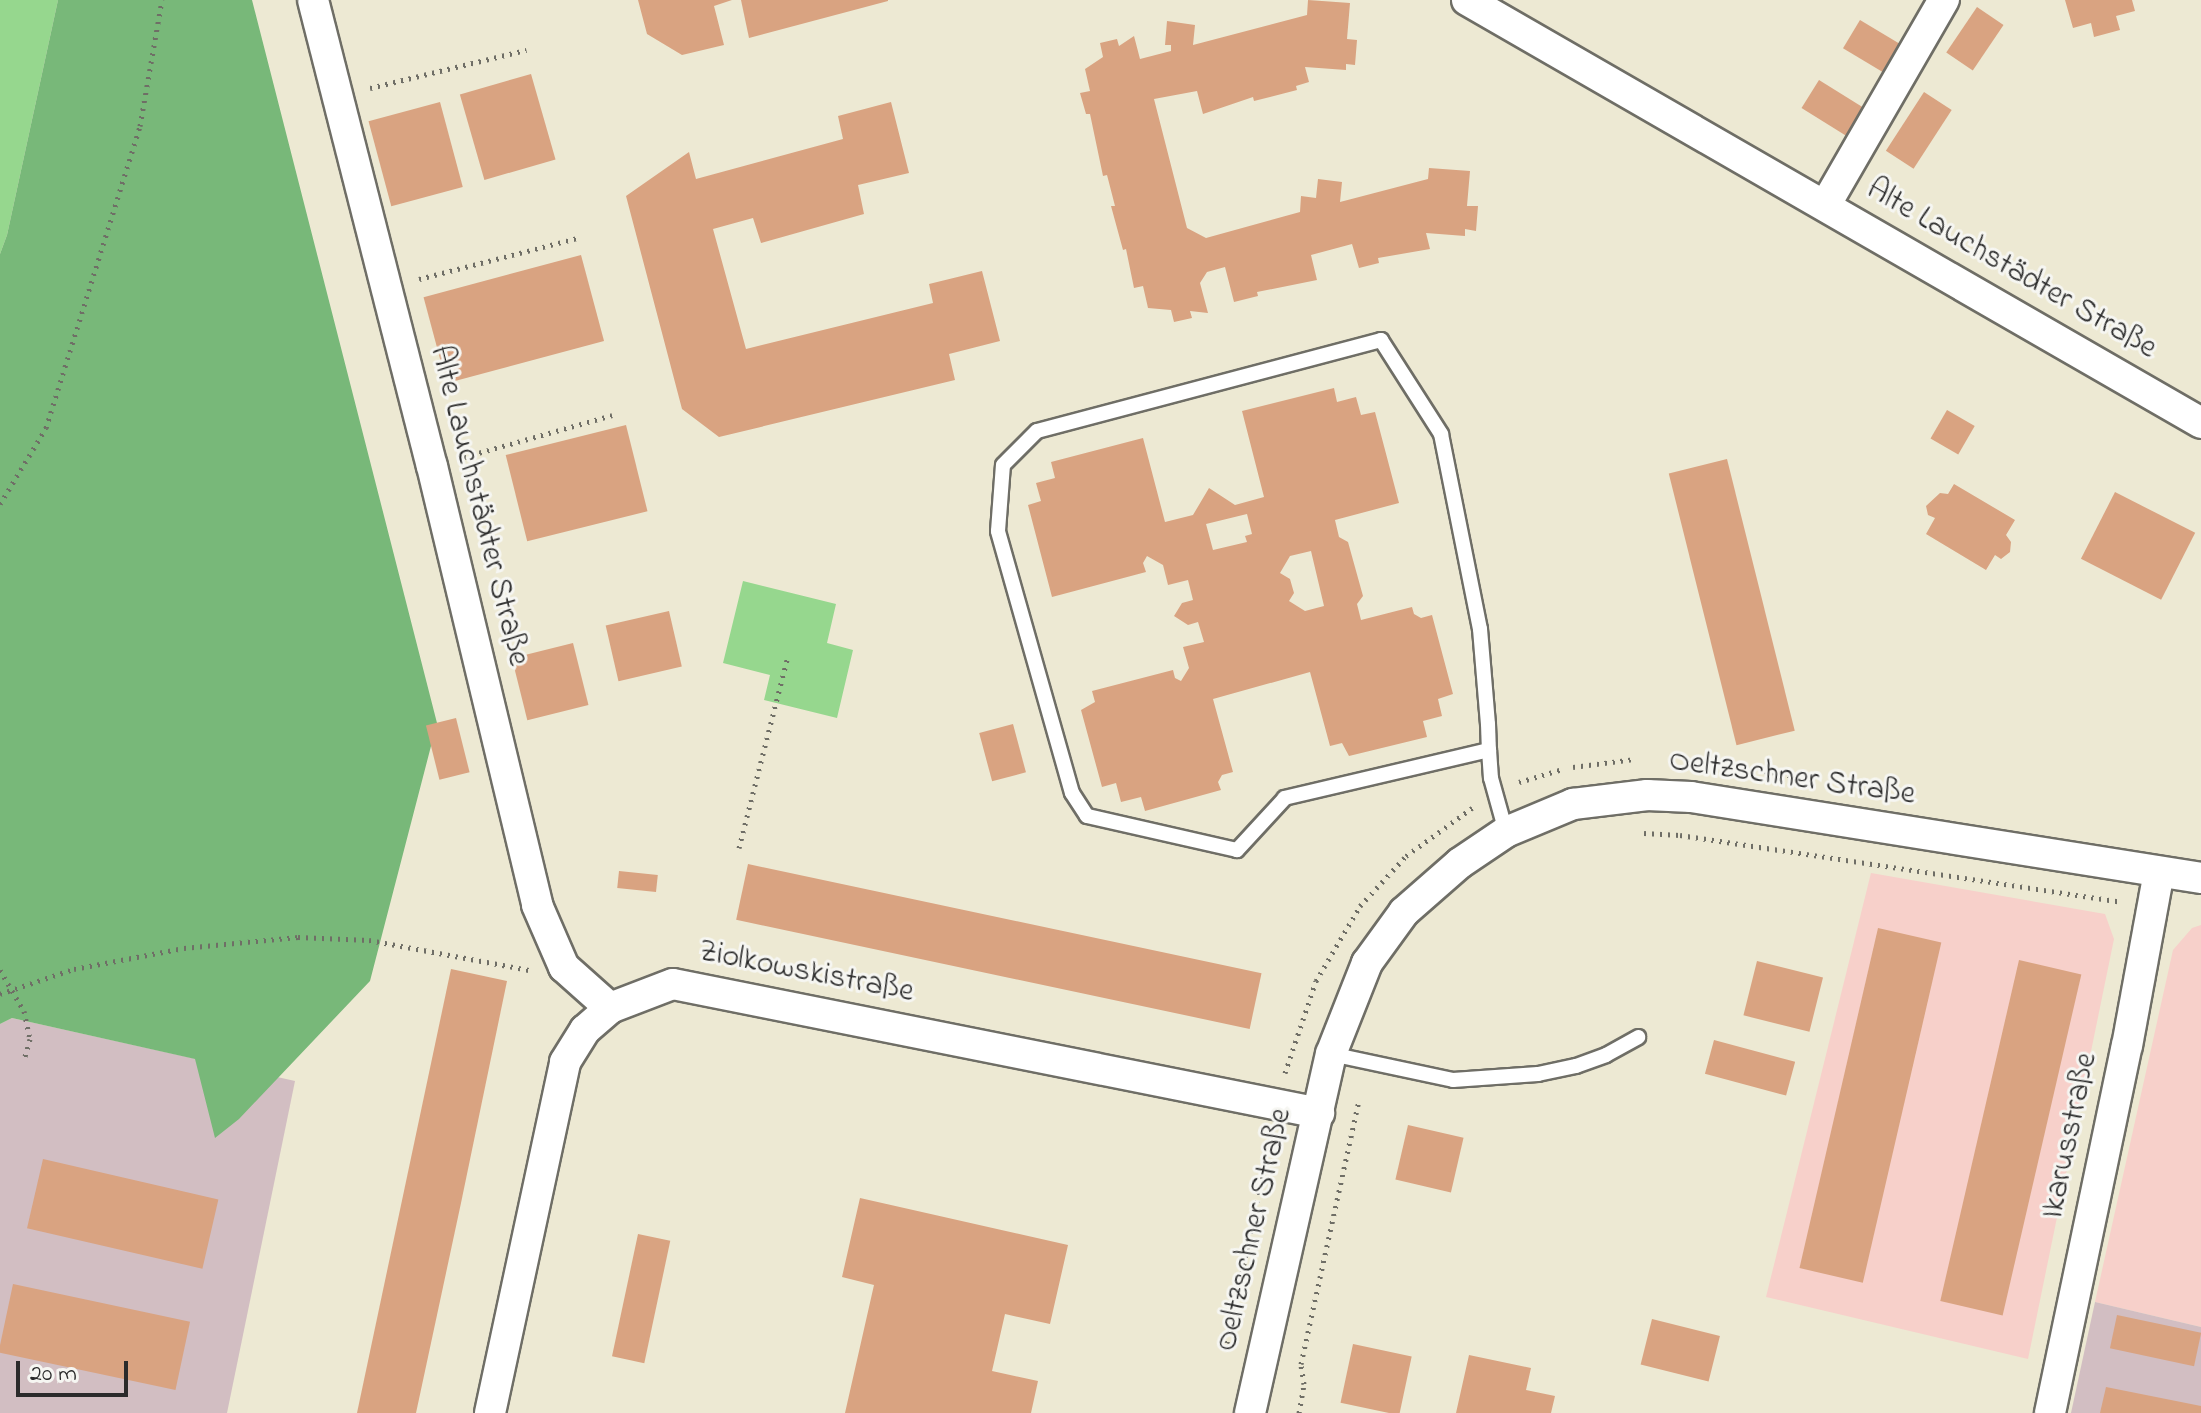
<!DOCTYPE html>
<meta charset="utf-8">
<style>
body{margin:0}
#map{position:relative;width:2201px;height:1413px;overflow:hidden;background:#ede9d3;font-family:"Indie Flower",sans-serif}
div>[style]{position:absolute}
.built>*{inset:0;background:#f7d0ca}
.industrial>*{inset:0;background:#d2bec2}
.green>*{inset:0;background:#96d78e}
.forest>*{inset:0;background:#78b879}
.building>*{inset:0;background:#d9a381;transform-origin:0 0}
.path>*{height:5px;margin-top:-2.5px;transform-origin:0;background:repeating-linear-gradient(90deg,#6f6e66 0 2px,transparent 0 8px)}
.roads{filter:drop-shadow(2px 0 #6f6e66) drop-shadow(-2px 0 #6f6e66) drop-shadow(0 2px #6f6e66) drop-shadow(0 -2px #6f6e66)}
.lane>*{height:14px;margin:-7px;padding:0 7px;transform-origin:7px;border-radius:7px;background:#fff}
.street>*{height:30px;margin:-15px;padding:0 15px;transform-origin:15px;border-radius:15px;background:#fff}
span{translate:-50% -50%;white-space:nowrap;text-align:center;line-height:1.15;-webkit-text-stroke:6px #f6f6f2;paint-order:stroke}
.street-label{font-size:32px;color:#2b2b2b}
.scale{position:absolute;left:16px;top:1361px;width:112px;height:36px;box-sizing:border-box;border:4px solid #2b2b2b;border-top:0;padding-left:10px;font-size:24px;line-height:28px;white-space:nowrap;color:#2b2b2b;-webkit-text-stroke:6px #f6f6f2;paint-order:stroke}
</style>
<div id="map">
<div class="built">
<i style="clip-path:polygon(1871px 873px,2105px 914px,2114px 939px,2028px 1359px,1766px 1297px)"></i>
<i style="clip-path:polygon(2201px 925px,2201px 1327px,2095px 1302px,2173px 950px,2192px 928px)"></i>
</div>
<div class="industrial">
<i style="clip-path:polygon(12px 1018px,295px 1081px,227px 1413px,0 1413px,0 1024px)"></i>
<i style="clip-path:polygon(2095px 1302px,2201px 1327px,2201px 1413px,2071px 1413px)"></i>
</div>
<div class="green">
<i style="clip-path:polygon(0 0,58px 0,7px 235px,0 254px)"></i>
<i style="clip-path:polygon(743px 581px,836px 604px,827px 643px,853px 650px,837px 718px,764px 700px,770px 675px,723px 663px)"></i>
</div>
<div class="forest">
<i style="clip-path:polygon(58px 0,252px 0,437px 723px,370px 981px,239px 1119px,215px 1138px,195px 1059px,12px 1018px,0 1024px,0 254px,7px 235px)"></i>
</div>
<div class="building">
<i style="clip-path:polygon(638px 0,732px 0,714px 6px,724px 45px,682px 55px,647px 34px)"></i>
<i style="clip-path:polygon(741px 0,888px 0,888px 1px,749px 38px)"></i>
<i style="clip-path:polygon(1308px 0,1350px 3px,1347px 39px,1357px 40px,1355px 65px,1346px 64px,1346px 70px,1305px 67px,1309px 82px,1296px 86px,1297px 90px,1254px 101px,1253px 97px,1203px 114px,1197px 91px,1154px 99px,1187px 228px,1206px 238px,1300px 212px,1301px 196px,1316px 198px,1318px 179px,1342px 182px,1340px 202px,1428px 179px,1429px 168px,1470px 171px,1467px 206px,1478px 206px,1476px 231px,1465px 229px,1465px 236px,1426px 233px,1430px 249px,1378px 258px,1379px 263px,1359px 268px,1352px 244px,1311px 255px,1317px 280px,1257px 292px,1258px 296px,1234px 302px,1225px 267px,1207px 272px,1200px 283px,1208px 313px,1190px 311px,1192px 318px,1174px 322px,1171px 310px,1148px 308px,1143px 286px,1134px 288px,1126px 249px,1123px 250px,1111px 206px,1115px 206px,1107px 175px,1103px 176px,1090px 114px,1086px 114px,1080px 93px,1090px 91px,1085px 69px,1103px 57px,1100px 43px,1117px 39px,1119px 46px,1134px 36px,1140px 59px,1171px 51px,1171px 45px,1165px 45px,1167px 21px,1195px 25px,1193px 45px,1307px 15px)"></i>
<i style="clip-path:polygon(2065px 0,2132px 0,2135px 11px,2116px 16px,2120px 30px,2094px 37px,2091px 23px,2073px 28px)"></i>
<i style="left:1977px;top:7px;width:32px;height:55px;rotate:34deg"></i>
<i style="left:1860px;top:20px;width:55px;height:33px;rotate:31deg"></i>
<i style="left:531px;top:74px;width:89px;height:74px;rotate:74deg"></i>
<i style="left:1819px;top:80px;width:54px;height:33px;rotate:32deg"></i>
<i style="left:1924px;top:92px;width:33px;height:70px;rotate:33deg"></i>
<i style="left:440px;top:102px;width:88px;height:74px;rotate:75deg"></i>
<i style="clip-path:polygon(891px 102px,909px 173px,858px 185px,864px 214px,761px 243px,753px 218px,713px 229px,746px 349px,933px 303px,929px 284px,982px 271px,1000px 341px,949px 354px,955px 380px,719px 437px,682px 409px,626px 196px,689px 152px,696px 179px,843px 139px,838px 116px)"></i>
<i style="left:581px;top:255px;width:89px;height:163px;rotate:75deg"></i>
<i style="clip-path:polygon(evenodd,1334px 388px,1337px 402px,1356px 397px,1361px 415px,1375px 412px,1399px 503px,1335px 520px,1339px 537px,1348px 542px,1363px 596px,1357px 604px,1361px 620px,1412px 607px,1414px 614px,1421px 618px,1432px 615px,1453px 694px,1438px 699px,1442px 716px,1423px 721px,1427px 737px,1349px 756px,1342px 743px,1330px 746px,1310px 672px,1213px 699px,1233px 772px,1222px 775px,1218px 782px,1221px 790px,1145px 811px,1141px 797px,1121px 802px,1116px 783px,1102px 787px,1081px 710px,1095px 702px,1092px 691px,1173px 670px,1175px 678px,1181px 681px,1189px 668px,1183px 647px,1204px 642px,1198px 622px,1188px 625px,1174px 616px,1182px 603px,1193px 600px,1188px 580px,1168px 585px,1163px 565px,1147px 556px,1143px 563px,1146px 572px,1052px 597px,1028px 505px,1041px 501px,1036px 483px,1055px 478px,1051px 462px,1143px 438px,1165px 522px,1193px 515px,1209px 488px,1235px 505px,1264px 497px,1242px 411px,1334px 388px,1247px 514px,1252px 534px,1245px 536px,1247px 542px,1213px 550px,1206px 524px,1247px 514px,1334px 388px,1311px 551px,1324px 606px,1305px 611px,1289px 601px,1294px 593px,1290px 579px,1280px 573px,1290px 556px,1311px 551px)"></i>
<i style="left:1947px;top:410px;width:32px;height:33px;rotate:30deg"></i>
<i style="left:626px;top:425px;width:89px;height:124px;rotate:76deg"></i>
<i style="left:1727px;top:459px;width:280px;height:60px;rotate:76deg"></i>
<i style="clip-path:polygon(1954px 484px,2015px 520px,2006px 535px,2011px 542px,2010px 552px,2001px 559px,1995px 555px,1986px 570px,1926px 534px,1935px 518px,1928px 515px,1926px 506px,1940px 493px,1948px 494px)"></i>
<i style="left:2115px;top:492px;width:90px;height:75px;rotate:27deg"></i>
<i style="left:669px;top:611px;width:57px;height:65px;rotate:77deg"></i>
<i style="left:573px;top:643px;width:64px;height:63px;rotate:76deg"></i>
<i style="left:456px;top:718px;width:56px;height:31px;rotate:76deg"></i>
<i style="left:1013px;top:724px;width:50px;height:35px;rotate:75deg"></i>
<i style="left:748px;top:864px;width:525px;height:57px;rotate:12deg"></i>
<i style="left:619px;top:871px;width:39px;height:17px;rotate:6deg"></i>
<i style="left:1878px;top:928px;width:65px;height:349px;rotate:13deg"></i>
<i style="left:2019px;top:960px;width:64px;height:350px;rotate:13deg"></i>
<i style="left:1757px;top:961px;width:68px;height:56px;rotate:14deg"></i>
<i style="clip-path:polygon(451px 969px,507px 981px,461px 1203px,416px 1413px,357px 1413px)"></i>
<i style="left:1714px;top:1040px;width:84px;height:35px;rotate:15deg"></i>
<i style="left:1408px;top:1125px;width:57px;height:56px;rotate:13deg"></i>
<i style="left:43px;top:1159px;width:180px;height:71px;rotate:13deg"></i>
<i style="clip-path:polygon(860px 1198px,1068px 1245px,1050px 1324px,1005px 1314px,992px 1371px,1038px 1381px,1031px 1413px,845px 1413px,874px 1285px,842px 1277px)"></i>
<i style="left:638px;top:1234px;width:33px;height:125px;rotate:12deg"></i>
<i style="left:13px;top:1284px;width:181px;height:70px;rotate:12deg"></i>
<i style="left:2117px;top:1315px;width:86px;height:34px;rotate:12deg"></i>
<i style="left:1652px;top:1319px;width:70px;height:47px;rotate:14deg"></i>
<i style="left:1353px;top:1344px;width:60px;height:60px;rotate:12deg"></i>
<i style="clip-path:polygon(1469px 1355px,1531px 1368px,1526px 1390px,1555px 1396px,1551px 1413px,1456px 1413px)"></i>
<i style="clip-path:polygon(2106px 1387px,2201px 1406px,2201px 1413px,2100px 1413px)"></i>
</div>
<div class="path">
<i style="left:370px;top:88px;width:161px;rotate:-13.7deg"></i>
<i style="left:419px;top:279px;width:163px;rotate:-14.5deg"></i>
<i style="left:464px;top:457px;width:154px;rotate:-15.8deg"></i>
<i style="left:0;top:504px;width:89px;rotate:-58.8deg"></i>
<i style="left:46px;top:428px;width:316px;rotate:-72.7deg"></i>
<i style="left:140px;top:126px;width:128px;rotate:-80.1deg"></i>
<i style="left:1573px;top:767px;width:63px;rotate:-7.4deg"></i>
<i style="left:1764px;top:771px;width:46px;rotate:8.8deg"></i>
<i style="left:1519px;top:782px;width:46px;rotate:-16.5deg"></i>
<i style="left:1644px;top:833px;width:36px;rotate:3deg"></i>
<i style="left:1680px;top:835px;width:446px;rotate:8.6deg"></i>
<i style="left:739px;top:848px;width:195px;rotate:-75.7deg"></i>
<i style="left:0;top:970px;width:48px;rotate:59.7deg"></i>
<i style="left:24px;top:1011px;width:29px;rotate:78deg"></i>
<i style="left:30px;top:1039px;width:22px;rotate:106deg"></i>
<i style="left:0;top:994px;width:78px;rotate:-18.7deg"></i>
<i style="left:74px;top:969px;width:112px;rotate:-10.8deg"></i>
<i style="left:184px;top:948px;width:115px;rotate:-5.5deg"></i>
<i style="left:298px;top:937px;width:71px;rotate:2.4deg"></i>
<i style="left:369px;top:940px;width:164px;rotate:10.6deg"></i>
<i style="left:1285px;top:1073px;width:97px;rotate:-71.4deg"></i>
<i style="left:1316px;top:981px;width:87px;rotate:-59.6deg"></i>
<i style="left:1360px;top:906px;width:68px;rotate:-47.4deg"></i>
<i style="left:1406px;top:856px;width:82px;rotate:-36deg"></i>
<i style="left:1227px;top:1343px;width:211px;rotate:-77.9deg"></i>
<i style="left:1299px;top:1413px;width:29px;rotate:-80deg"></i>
<i style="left:1304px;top:1384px;width:20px;rotate:-99deg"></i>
<i style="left:1301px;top:1364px;width:269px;rotate:-77.6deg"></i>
</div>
<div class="roads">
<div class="lane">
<i style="left:1489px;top:750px;width:210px;rotate:166.8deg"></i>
<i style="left:1285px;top:798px;width:71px;rotate:132.7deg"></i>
<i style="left:1237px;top:850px;width:154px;rotate:-167.2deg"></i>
<i style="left:1087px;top:816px;width:27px;rotate:-123deg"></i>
<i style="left:1072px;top:793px;width:272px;rotate:-105.8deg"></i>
<i style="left:998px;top:531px;width:66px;rotate:-85.7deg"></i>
<i style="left:1003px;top:465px;width:48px;rotate:-45deg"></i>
<i style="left:1037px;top:431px;width:356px;rotate:-14.8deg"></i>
<i style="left:1381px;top:340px;width:112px;rotate:57.4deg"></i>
<i style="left:1441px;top:434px;width:199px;rotate:78.7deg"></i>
<i style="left:1480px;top:629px;width:95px;rotate:85.2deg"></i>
<i style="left:1488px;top:724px;width:26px;rotate:88deg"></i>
<i style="left:1489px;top:750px;width:28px;rotate:86deg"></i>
<i style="left:1491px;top:778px;width:56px;rotate:74.5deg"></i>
<i style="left:1331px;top:1054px;width:125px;rotate:12deg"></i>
<i style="left:1453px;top:1080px;width:85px;rotate:-4deg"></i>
<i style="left:1538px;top:1074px;width:39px;rotate:-12deg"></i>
<i style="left:1576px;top:1066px;width:32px;rotate:-20deg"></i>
<i style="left:1606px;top:1055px;width:37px;rotate:-29deg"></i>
</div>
<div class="street">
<i style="left:313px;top:0;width:481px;rotate:75.7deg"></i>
<i style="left:432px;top:466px;width:451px;rotate:76.5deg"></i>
<i style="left:537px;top:905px;width:68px;rotate:66.5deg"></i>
<i style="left:564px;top:967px;width:62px;rotate:41.7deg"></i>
<i style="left:1467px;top:0;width:847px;rotate:29.95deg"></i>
<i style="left:1826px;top:204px;width:236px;rotate:-60deg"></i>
<i style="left:490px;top:1413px;width:359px;rotate:-77.9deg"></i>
<i style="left:565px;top:1062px;width:38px;rotate:-58deg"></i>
<i style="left:585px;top:1030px;width:33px;rotate:-41deg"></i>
<i style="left:610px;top:1008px;width:67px;rotate:-20.9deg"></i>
<i style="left:673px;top:984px;width:659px;rotate:11.29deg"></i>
<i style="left:1250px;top:1413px;width:368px;rotate:-77.3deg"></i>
<i style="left:1331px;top:1054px;width:98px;rotate:-68.4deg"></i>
<i style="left:1367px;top:963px;width:63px;rotate:-54deg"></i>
<i style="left:1404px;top:912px;width:74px;rotate:-41.2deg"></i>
<i style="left:1460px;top:863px;width:55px;rotate:-34deg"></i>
<i style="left:1506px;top:832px;width:73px;rotate:-22.7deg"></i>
<i style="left:1573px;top:804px;width:75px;rotate:-6.9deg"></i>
<i style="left:1647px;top:795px;width:44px;rotate:2.6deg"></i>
<i style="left:1691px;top:797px;width:516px;rotate:9.02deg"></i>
<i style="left:2050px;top:1413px;width:375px;rotate:-78.2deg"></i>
<i style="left:2127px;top:1046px;width:177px;rotate:-79.6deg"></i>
</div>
</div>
<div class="street-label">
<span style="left:2011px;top:270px;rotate:30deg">Alte Lauchstädter Straße</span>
<span style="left:478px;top:506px;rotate:76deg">Alte Lauchstädter Straße</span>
<span style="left:1792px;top:779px;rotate:8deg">Oeltzschner Straße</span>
<span style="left:806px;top:973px;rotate:11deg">Ziolkowskistraße</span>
<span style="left:2071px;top:1136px;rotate:-78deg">Ikarusstraße</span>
<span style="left:1255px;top:1230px;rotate:-77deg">Oeltzschner Straße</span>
</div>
<div class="scale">20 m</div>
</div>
